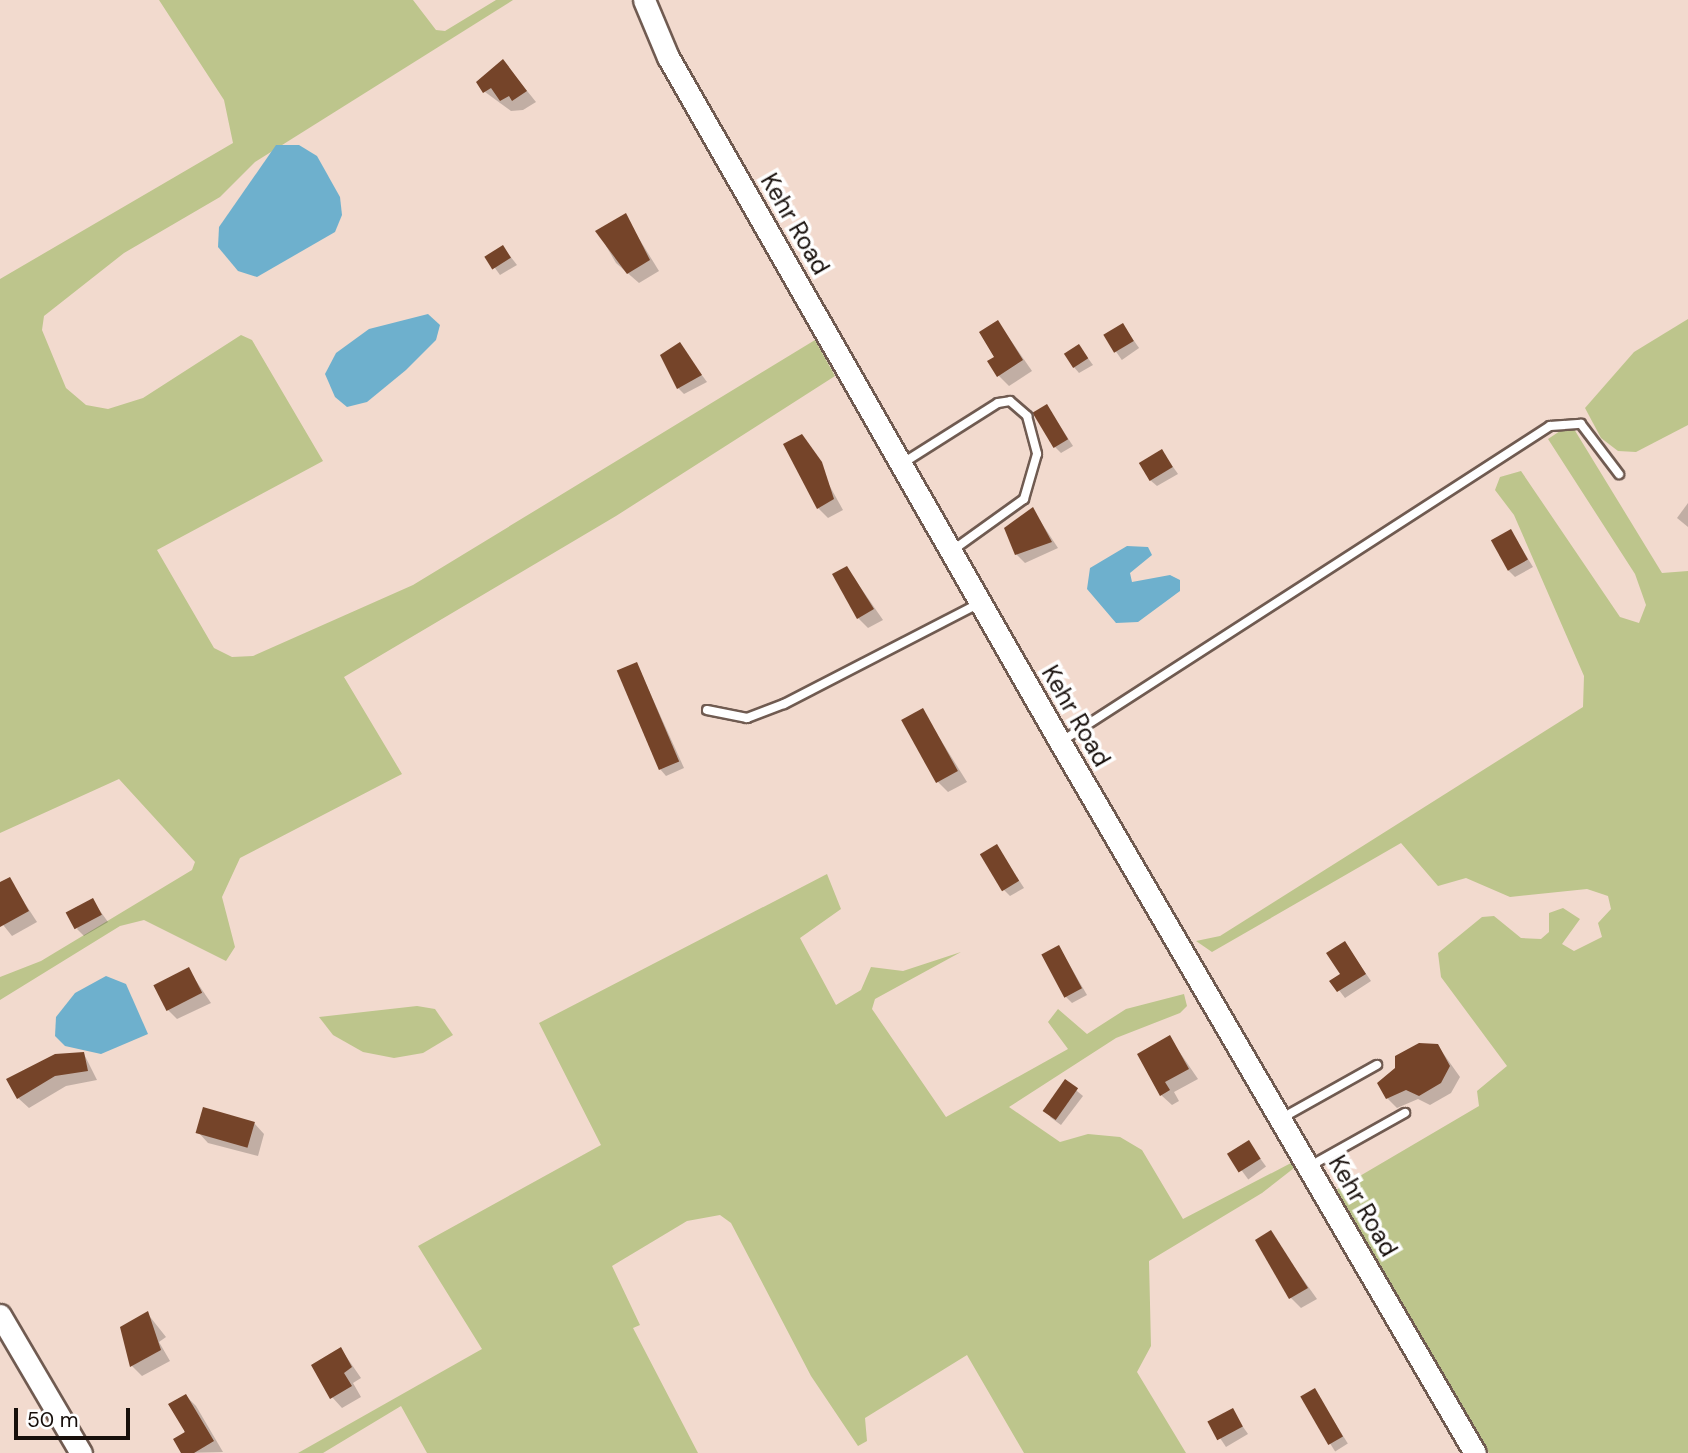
<!DOCTYPE html>
<style>
body{margin:0}
#map{position:relative;width:1688px;height:1453px;overflow:hidden;background:#f2dace;font-family:"DM Sans",sans-serif}
div>[style]{position:absolute}
.green>*{inset:0;background:#bdc58c}
.water>*{inset:0;background:#6eb0cd}
.shadow>*{inset:0;background:#0003;transform-origin:0 0}
.building>*{inset:0;background:#754429;transform-origin:0 0}
.roads{filter:drop-shadow(2px 0 #705b51) drop-shadow(-2px 0 #705b51) drop-shadow(0 2px #705b51) drop-shadow(0 -2px #705b51)}
.lane>*{height:8px;margin:-4px;padding:0 4px;transform-origin:4px;border-radius:4px;background:#fff}
.secondary>*{height:21px;margin:-10.5px;padding:0 10.5px;transform-origin:10.5px;border-radius:10.5px;background:#fff}
span{translate:-50% -50%;white-space:nowrap;text-align:center;line-height:1.15;-webkit-text-stroke:7px #fff;paint-order:stroke}
.street-label{font-size:24px;color:#170f0b}
.scale{position:absolute;left:14px;top:1408px;width:116px;height:32px;box-sizing:border-box;border:4px solid #170f0b;border-top:0;padding-left:9px;font-size:21px;line-height:24px;white-space:nowrap;color:#170f0b;-webkit-text-stroke:5px #fff;paint-order:stroke}
</style>
<div id="map">
<div class="green">
<i style="clip-path:polygon(159px 0,413px 0,436px 30px,445px 31px,496px 0,513px 0,255px 162px,220px 197px,124px 253px,44px 316px,42px 330px,66px 388px,86px 405px,108px 409px,143px 398px,241px 335px,252px 340px,323px 461px,157px 550px,214px 648px,232px 657px,253px 656px,413px 585px,815px 340px,835px 376px,616px 516px,344px 677px,402px 774px,240px 858px,222px 897px,235px 947px,226px 961px,144px 920px,120px 926px,0 1000px,0 977px,41px 961px,192px 870px,195px 862px,119px 779px,0 833px,0 279px,233px 143px,224px 100px)"></i>
<i style="clip-path:polygon(1688px 319px,1688px 425px,1636px 452px,1618px 451px,1601px 438px,1585px 408px,1634px 352px)"></i>
<i style="clip-path:polygon(1563px 429px,1574px 429px,1662px 573px,1688px 571px,1688px 1453px,1489px 1453px,1336px 1190px,1479px 1106px,1477px 1091px,1507px 1066px,1441px 977px,1438px 953px,1482px 917px,1494px 916px,1521px 938px,1541px 939px,1549px 932px,1549px 913px,1563px 908px,1580px 919px,1562px 944px,1574px 951px,1602px 937px,1598px 923px,1611px 909px,1608px 896px,1587px 889px,1510px 897px,1466px 878px,1438px 886px,1401px 843px,1212px 952px,1196px 941px,1220px 936px,1583px 707px,1584px 676px,1514px 515px,1495px 490px,1500px 477px,1521px 471px,1620px 617px,1639px 623px,1646px 605px,1635px 574px,1548px 439px)"></i>
<i style="clip-path:polygon(827px 874px,841px 909px,800px 938px,836px 1005px,861px 990px,871px 967px,903px 971px,961px 952px,875px 999px,872px 1009px,946px 1117px,1068px 1049px,1048px 1022px,1058px 1009px,1087px 1034px,1126px 1009px,1184px 994px,1187px 1006px,1180px 1013px,1116px 1038px,1009px 1107px,1060px 1142px,1088px 1134px,1120px 1137px,1142px 1150px,1183px 1219px,1291px 1163px,1294px 1168px,1262px 1193px,1149px 1261px,1151px 1346px,1137px 1372px,1186px 1453px,1024px 1453px,967px 1355px,865px 1418px,867px 1441px,858px 1446px,811px 1376px,731px 1223px,720px 1215px,687px 1221px,612px 1266px,640px 1325px,633px 1328px,698px 1453px,427px 1453px,401px 1406px,323px 1453px,298px 1453px,482px 1349px,418px 1246px,601px 1145px,539px 1023px)"></i>
<i style="clip-path:polygon(417px 1006px,435px 1009px,453px 1035px,423px 1053px,394px 1058px,363px 1052px,333px 1035px,319px 1017px)"></i>
</div>
<div class="water">
<i style="clip-path:polygon(276px 145px,299px 145px,317px 156px,340px 197px,342px 215px,335px 232px,257px 277px,238px 271px,218px 247px,219px 227px)"></i>
<i style="clip-path:polygon(428px 314px,440px 325px,436px 340px,406px 370px,367px 402px,347px 407px,335px 397px,325px 374px,336px 353px,369px 329px)"></i>
<i style="clip-path:polygon(1127px 546px,1148px 547px,1152px 555px,1130px 573px,1132px 582px,1170px 575px,1180px 580px,1180px 591px,1138px 622px,1116px 623px,1087px 589px,1090px 568px)"></i>
<i style="clip-path:polygon(106px 976px,126px 984px,148px 1034px,101px 1054px,65px 1046px,55px 1036px,56px 1017px,75px 993px)"></i>
</div>
<div class="shadow">
<i style="clip-path:polygon(503px 61px,536px 102px,523px 110px,511px 111px,485px 92px)"></i>
<i style="clip-path:polygon(625px 216px,659px 271px,639px 283px,616px 263px,598px 232px)"></i>
<i style="clip-path:polygon(503px 247px,517px 265px,500px 275px,487px 257px)"></i>
<i style="clip-path:polygon(998px 322px,1032px 371px,1009px 386px,999px 376px)"></i>
<i style="left:1123px;top:325px;width:28px;height:21px;rotate:55deg"></i>
<i style="clip-path:polygon(679px 344px,707px 382px,684px 394px,678px 388px)"></i>
<i style="clip-path:polygon(1079px 346px,1093px 365px,1079px 373px,1073px 366px)"></i>
<i style="clip-path:polygon(1047px 406px,1073px 446px,1061px 453px,1054px 446px)"></i>
<i style="clip-path:polygon(802px 436px,843px 510px,828px 518px,818px 508px)"></i>
<i style="clip-path:polygon(1162px 451px,1178px 474px,1157px 486px,1150px 480px)"></i>
<i style="clip-path:polygon(1688px 503px,1688px 527px,1677px 518px)"></i>
<i style="clip-path:polygon(1033px 510px,1058px 548px,1025px 563px,1016px 554px)"></i>
<i style="clip-path:polygon(1511px 531px,1533px 567px,1515px 577px,1508px 570px)"></i>
<i style="clip-path:polygon(847px 568px,883px 620px,868px 628px,858px 618px)"></i>
<i style="clip-path:polygon(637px 664px,684px 768px,666px 776px,660px 769px)"></i>
<i style="clip-path:polygon(922px 710px,967px 782px,948px 792px,938px 782px)"></i>
<i style="clip-path:polygon(997px 846px,1024px 888px,1010px 896px,1004px 890px)"></i>
<i style="clip-path:polygon(9px 879px,37px 922px,12px 936px,0 921px,0 884px)"></i>
<i style="clip-path:polygon(93px 901px,108px 922px,84px 936px,77px 929px)"></i>
<i style="clip-path:polygon(1345px 943px,1371px 981px,1345px 998px,1332px 981px,1342px 974px)"></i>
<i style="clip-path:polygon(1059px 947px,1087px 995px,1072px 1003px,1066px 997px)"></i>
<i style="clip-path:polygon(188px 969px,211px 1003px,177px 1019px,167px 1009px)"></i>
<i style="clip-path:polygon(1170px 1038px,1198px 1079px,1174px 1092px,1179px 1101px,1172px 1105px,1161px 1095px)"></i>
<i style="clip-path:polygon(1438px 1046px,1460px 1077px,1451px 1093px,1430px 1105px,1418px 1099px,1397px 1108px,1387px 1098px)"></i>
<i style="clip-path:polygon(84px 1054px,97px 1080px,66px 1086px,29px 1108px,18px 1098px)"></i>
<i style="clip-path:polygon(1066px 1082px,1083px 1096px,1061px 1125px,1050px 1117px)"></i>
<i style="clip-path:polygon(254px 1123px,264px 1134px,258px 1156px,208px 1143px,198px 1132px)"></i>
<i style="left:1249px;top:1143px;width:29px;height:22px;rotate:54deg"></i>
<i style="clip-path:polygon(1270px 1233px,1317px 1299px,1301px 1308px,1291px 1298px)"></i>
<i style="clip-path:polygon(147px 1313px,166px 1337px,159px 1342px,170px 1361px,142px 1376px,132px 1366px)"></i>
<i style="clip-path:polygon(341px 1349px,361px 1378px,353px 1383px,361px 1397px,342px 1408px,332px 1397px)"></i>
<i style="left:1315px;top:1391px;width:62px;height:15px;rotate:58deg"></i>
<i style="clip-path:polygon(186px 1396px,196px 1406px,223px 1452px,183px 1453px)"></i>
<i style="clip-path:polygon(1232px 1411px,1248px 1434px,1226px 1447px,1210px 1423px)"></i>
</div>
<div class="building">
<i style="clip-path:polygon(503px 59px,527px 91px,512px 101px,509px 96px,500px 101px,491px 88px,483px 93px,476px 82px)"></i>
<i style="clip-path:polygon(626px 213px,650px 260px,627px 274px,595px 231px)"></i>
<i style="left:503px;top:245px;width:15px;height:22px;rotate:58deg"></i>
<i style="clip-path:polygon(998px 320px,1023px 360px,997px 377px,987px 361px,994px 357px,979px 332px)"></i>
<i style="left:1123px;top:323px;width:21px;height:23px;rotate:59deg"></i>
<i style="clip-path:polygon(680px 342px,702px 375px,677px 389px,660px 355px)"></i>
<i style="left:1079px;top:344px;width:17px;height:18px;rotate:57deg"></i>
<i style="left:1047px;top:404px;width:41px;height:17px;rotate:59deg"></i>
<i style="clip-path:polygon(802px 434px,822px 462px,834px 499px,817px 509px,783px 444px)"></i>
<i style="left:1162px;top:449px;width:21px;height:27px;rotate:59deg"></i>
<i style="clip-path:polygon(1033px 507px,1052px 542px,1015px 555px,1004px 528px)"></i>
<i style="left:1511px;top:529px;width:35px;height:23px;rotate:61deg"></i>
<i style="clip-path:polygon(847px 566px,874px 609px,857px 619px,832px 574px)"></i>
<i style="left:637px;top:662px;width:108px;height:22px;rotate:67deg"></i>
<i style="left:923px;top:708px;width:72px;height:25px;rotate:61deg"></i>
<i style="left:997px;top:844px;width:43px;height:20px;rotate:59deg"></i>
<i style="clip-path:polygon(10px 877px,29px 911px,0 927px,0 882px)"></i>
<i style="left:93px;top:898px;width:19px;height:31px;rotate:62deg"></i>
<i style="clip-path:polygon(1345px 941px,1366px 974px,1337px 992px,1329px 981px,1340px 974px,1326px 953px)"></i>
<i style="left:1059px;top:945px;width:49px;height:20px;rotate:62deg"></i>
<i style="left:189px;top:967px;width:29px;height:40px;rotate:63deg"></i>
<i style="clip-path:polygon(1170px 1035px,1189px 1069px,1165px 1082px,1170px 1090px,1160px 1096px,1137px 1054px)"></i>
<i style="clip-path:polygon(1419px 1043px,1438px 1044px,1450px 1066px,1441px 1083px,1419px 1096px,1406px 1090px,1386px 1099px,1377px 1083px,1395px 1068px,1395px 1056px)"></i>
<i style="clip-path:polygon(84px 1052px,88px 1071px,55px 1076px,17px 1099px,6px 1079px,55px 1054px)"></i>
<i style="left:1065px;top:1079px;width:16px;height:39px;rotate:35deg"></i>
<i style="left:203px;top:1107px;width:54px;height:27px;rotate:16deg"></i>
<i style="left:1249px;top:1140px;width:22px;height:26px;rotate:58deg"></i>
<i style="clip-path:polygon(1271px 1230px,1308px 1288px,1289px 1299px,1255px 1240px)"></i>
<i style="clip-path:polygon(148px 1311px,161px 1350px,130px 1367px,120px 1327px)"></i>
<i style="clip-path:polygon(341px 1347px,352px 1367px,344px 1373px,352px 1386px,330px 1399px,311px 1365px)"></i>
<i style="left:1315px;top:1388px;width:56px;height:17px;rotate:60deg"></i>
<i style="clip-path:polygon(186px 1394px,214px 1441px,194px 1453px,181px 1453px,173px 1439px,185px 1432px,168px 1404px)"></i>
<i style="left:1233px;top:1408px;width:21px;height:29px;rotate:62deg"></i>
</div>
<div class="roads">
<div class="lane">
<i style="left:903px;top:463px;width:112px;rotate:-32.3deg"></i>
<i style="left:998px;top:403px;width:12px;rotate:-9deg"></i>
<i style="left:1010px;top:401px;width:23px;rotate:41deg"></i>
<i style="left:1027px;top:416px;width:39px;rotate:75deg"></i>
<i style="left:1037px;top:454px;width:47px;rotate:106.1deg"></i>
<i style="left:1024px;top:499px;width:87px;rotate:144.3deg"></i>
<i style="left:707px;top:710px;width:41px;rotate:11.3deg"></i>
<i style="left:747px;top:718px;width:40px;rotate:-21deg"></i>
<i style="left:784px;top:704px;width:218px;rotate:-27.3deg"></i>
<i style="left:1062px;top:741px;width:581px;rotate:-32.84deg"></i>
<i style="left:1550px;top:426px;width:31px;rotate:-4deg"></i>
<i style="left:1581px;top:424px;width:63px;rotate:52.8deg"></i>
<i style="left:1282px;top:1118px;width:109px;rotate:-29.2deg"></i>
<i style="left:1310px;top:1166px;width:109px;rotate:-29.2deg"></i>
</div>
<div class="secondary">
<i style="left:644px;top:0;width:62px;rotate:67.2deg"></i>
<i style="left:668px;top:57px;width:789px;rotate:60.22deg"></i>
<i style="left:1060px;top:742px;width:823px;rotate:59.73deg"></i>
<i style="left:0;top:1315px;width:160px;rotate:59.6deg"></i>
</div>
</div>
<div class="street-label">
<span style="left:795px;top:224px;rotate:60deg">Kehr Road</span>
<span style="left:1076px;top:716px;rotate:60deg">Kehr Road</span>
<span style="left:1363px;top:1206px;rotate:60deg">Kehr Road</span>
</div>
<div class="scale">50 m</div>
</div>
